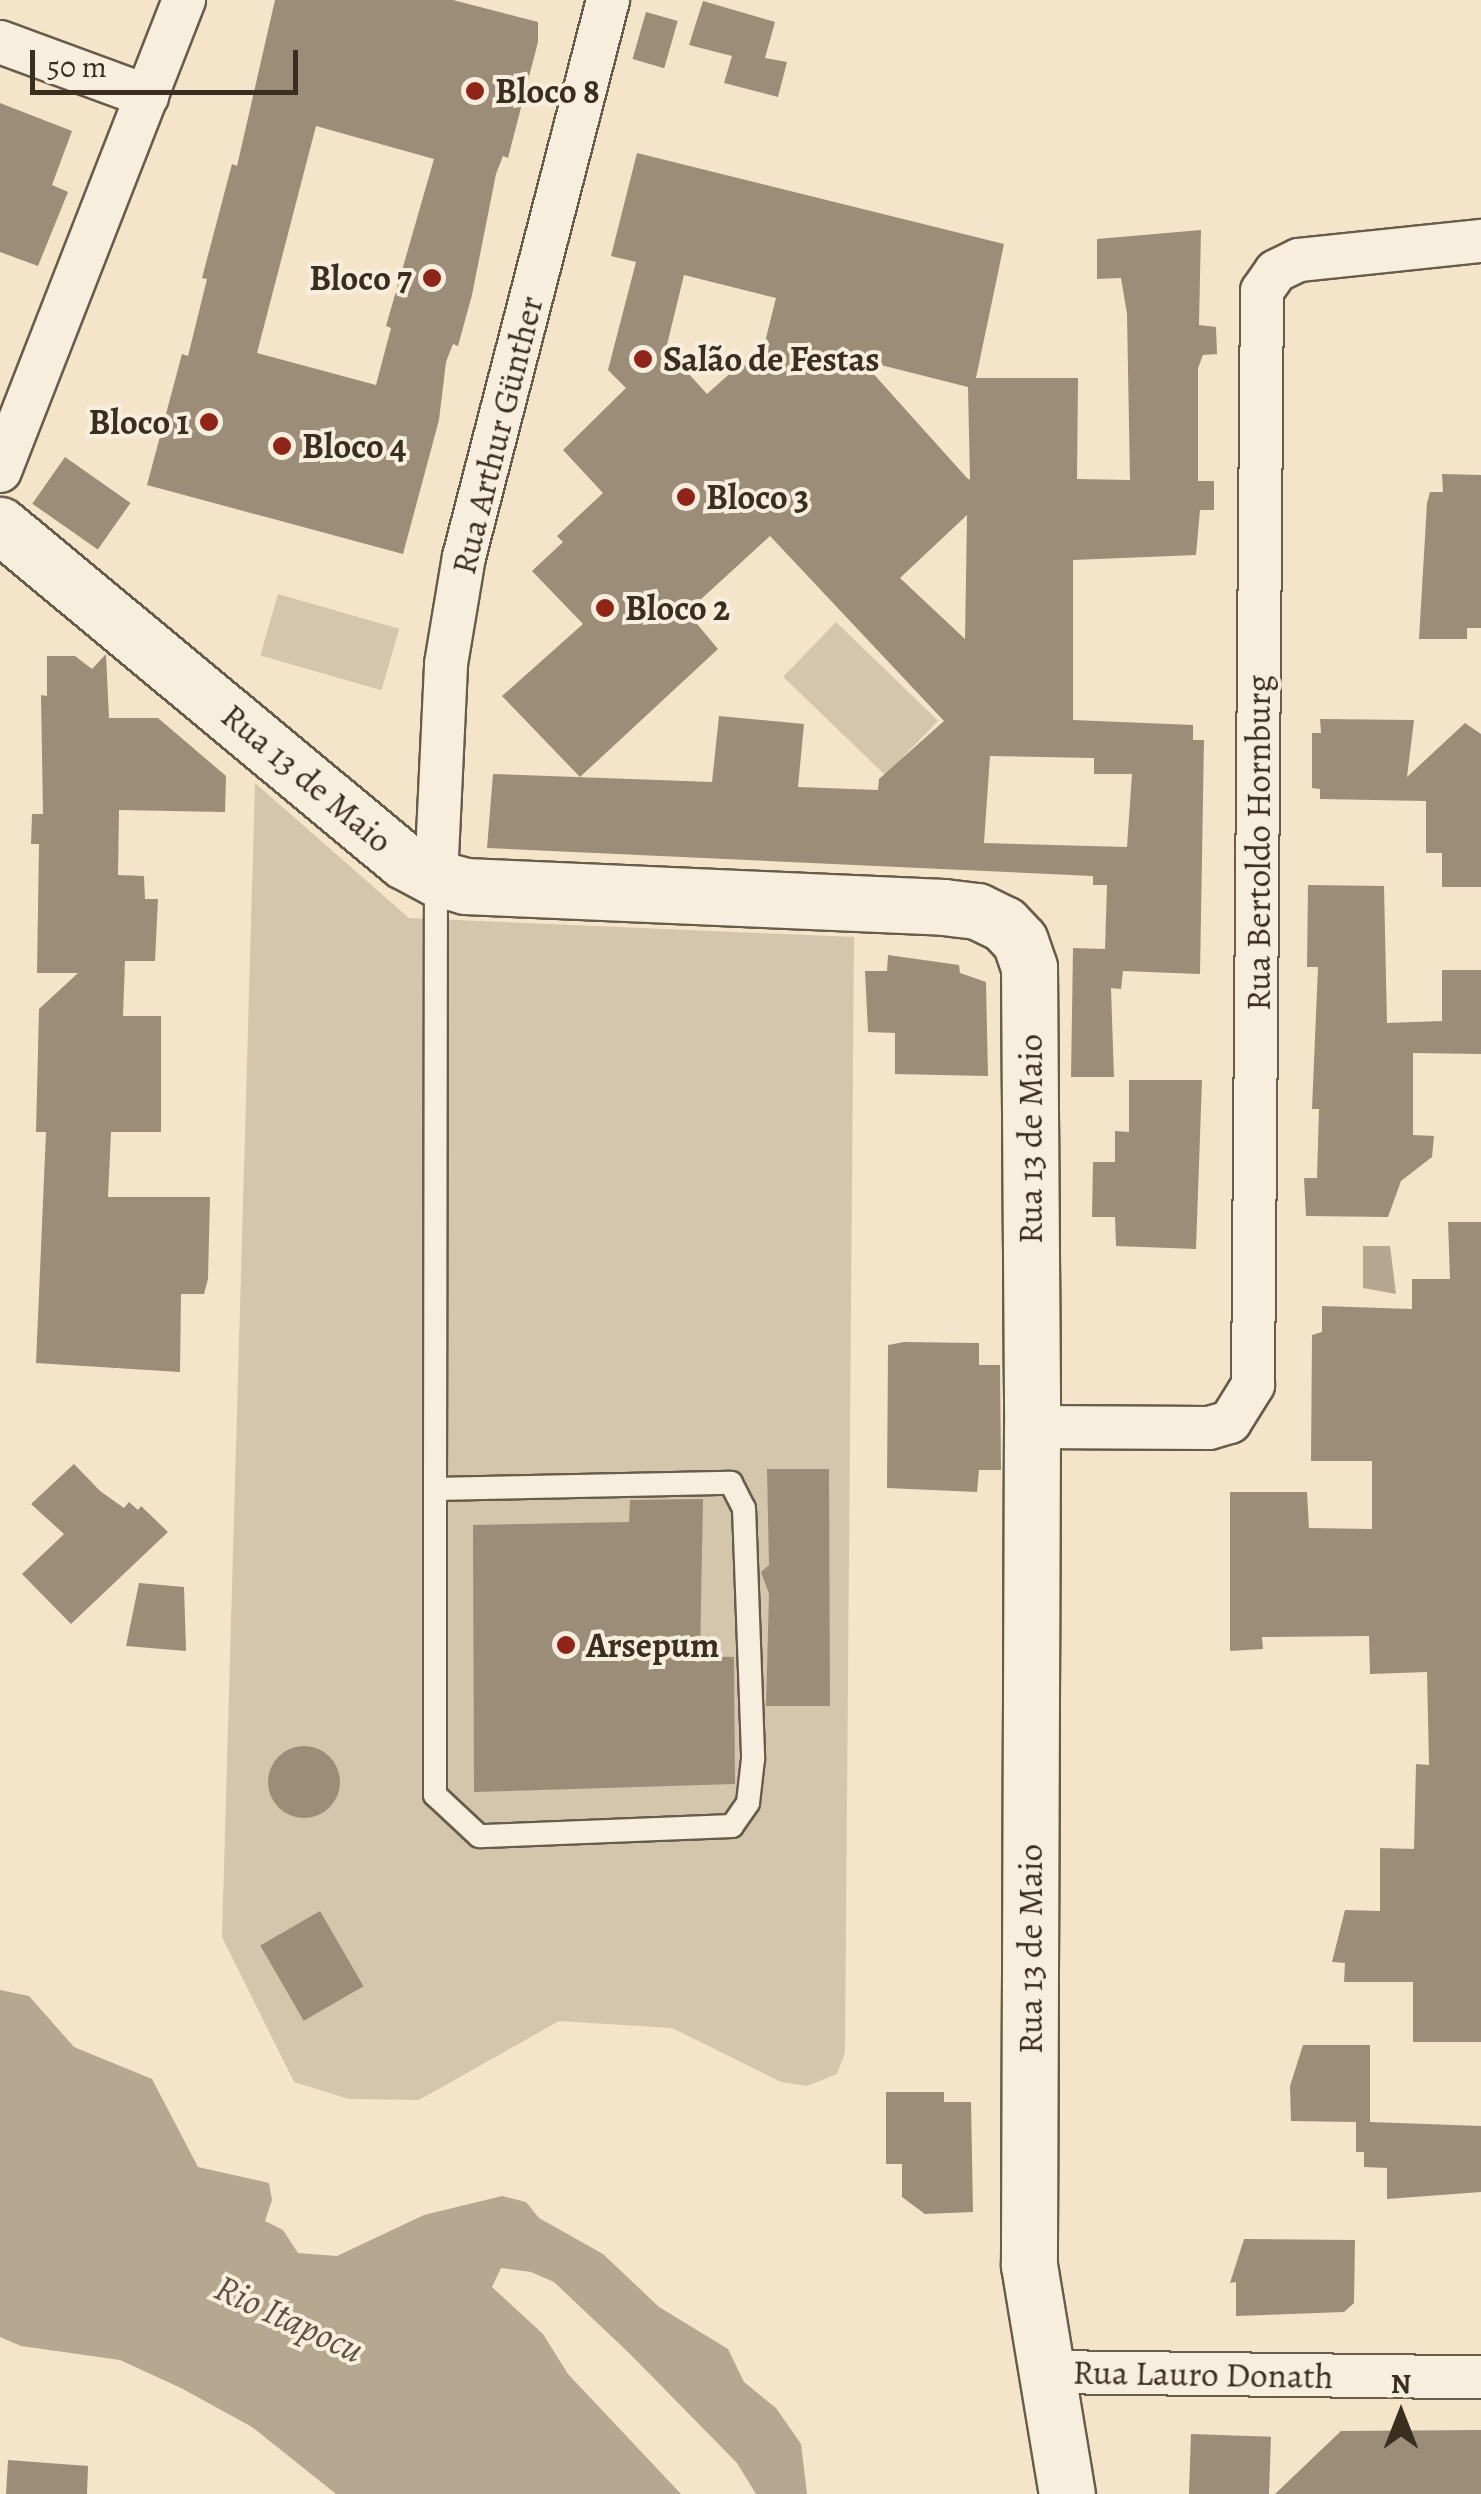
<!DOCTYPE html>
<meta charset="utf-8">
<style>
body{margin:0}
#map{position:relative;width:1481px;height:2494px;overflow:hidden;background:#f4e5ca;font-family:Alegreya,serif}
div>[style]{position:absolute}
.green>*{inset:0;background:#d4c6ad;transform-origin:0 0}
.water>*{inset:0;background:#b5a790}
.building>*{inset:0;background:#9b8d78;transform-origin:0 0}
.round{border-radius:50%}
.roads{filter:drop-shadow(2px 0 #685c4a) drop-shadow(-2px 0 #685c4a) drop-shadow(0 2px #685c4a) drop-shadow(0 -2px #685c4a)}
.lane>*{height:22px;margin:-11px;padding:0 11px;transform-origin:11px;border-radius:11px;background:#f8eedd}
.street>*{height:42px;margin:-21px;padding:0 21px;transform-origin:21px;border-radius:21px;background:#f8eedd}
.secondary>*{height:55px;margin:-27.5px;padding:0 27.5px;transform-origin:27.5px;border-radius:27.5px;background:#f8eedd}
.dots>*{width:28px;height:28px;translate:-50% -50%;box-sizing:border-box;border:5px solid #f8eedd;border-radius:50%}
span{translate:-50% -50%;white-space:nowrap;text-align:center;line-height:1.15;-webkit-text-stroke:8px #f8eedd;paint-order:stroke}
.poi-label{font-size:35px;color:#3a2e1f;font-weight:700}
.left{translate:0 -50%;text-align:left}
.right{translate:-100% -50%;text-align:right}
.street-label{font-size:35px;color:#3a2e1f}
.water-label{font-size:38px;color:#5f5241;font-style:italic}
.north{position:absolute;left:1351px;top:2364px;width:100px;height:100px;-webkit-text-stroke:8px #f8eedd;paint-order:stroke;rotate:0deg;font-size:28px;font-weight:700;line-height:40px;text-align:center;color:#3a2e1f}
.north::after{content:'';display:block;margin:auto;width:35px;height:45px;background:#3a2e1f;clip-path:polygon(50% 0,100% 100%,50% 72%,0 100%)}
.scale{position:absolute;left:30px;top:50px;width:268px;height:45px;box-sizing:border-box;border:5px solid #3a2e1f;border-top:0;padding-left:12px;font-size:30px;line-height:35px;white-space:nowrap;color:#3a2e1f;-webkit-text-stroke:8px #f8eedd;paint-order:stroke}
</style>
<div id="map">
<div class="green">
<i style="left:278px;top:594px;width:126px;height:64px;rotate:16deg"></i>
<i style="left:836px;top:622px;width:142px;height:76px;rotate:44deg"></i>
<i style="clip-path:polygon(255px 783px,409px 918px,854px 937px,845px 2053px,837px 2074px,807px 2086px,781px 2082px,672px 2028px,559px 2021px,419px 2100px,349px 2099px,294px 2082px,222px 1937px)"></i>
</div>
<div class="water">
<i style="clip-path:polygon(1363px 1246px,1390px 1246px,1396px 1294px,1363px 1288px)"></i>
<i style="clip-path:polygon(0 1990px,29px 1996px,74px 2047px,152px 2079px,198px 2167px,269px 2183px,272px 2200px,265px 2221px,283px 2230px,298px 2253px,337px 2256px,424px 2215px,502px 2196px,526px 2202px,539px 2218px,603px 2254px,659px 2307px,728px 2349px,744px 2382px,776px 2408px,801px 2444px,807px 2494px,756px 2494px,737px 2463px,629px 2353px,554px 2282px,531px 2272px,501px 2268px,492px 2287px,543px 2334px,568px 2374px,681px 2494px,336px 2494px,252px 2427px,181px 2388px,120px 2360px,21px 2346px,0 2337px)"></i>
</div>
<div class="building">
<i style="clip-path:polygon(evenodd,275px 0,453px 0,538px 22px,538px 42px,508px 158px,503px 156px,496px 174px,472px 295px,458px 346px,453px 344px,446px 362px,439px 420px,403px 554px,147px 485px,182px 354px,188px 356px,207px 279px,202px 278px,232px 164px,237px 166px,275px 0,316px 126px,434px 159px,386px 326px,391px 328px,376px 385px,257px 353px,316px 126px)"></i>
<i style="clip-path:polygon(703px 1px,775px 22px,765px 58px,787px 62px,778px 97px,724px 83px,732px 56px,689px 45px)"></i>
<i style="left:646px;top:12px;width:33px;height:49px;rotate:16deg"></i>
<i style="clip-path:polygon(0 103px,72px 131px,52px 185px,68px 192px,38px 266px,0 252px)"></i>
<i style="clip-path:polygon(evenodd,637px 153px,1004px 244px,976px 378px,1078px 378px,1077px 479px,1130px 480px,1127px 314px,1121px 278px,1097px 279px,1097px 239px,1201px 230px,1199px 325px,1216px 327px,1217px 354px,1203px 355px,1198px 368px,1198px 481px,1214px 481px,1214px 510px,1200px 510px,1196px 555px,1073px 560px,1073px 720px,1193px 725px,1193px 740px,1204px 740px,1200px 974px,1123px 971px,1121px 989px,1111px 988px,1114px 1077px,1071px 1077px,1073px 948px,1105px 949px,1107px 885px,1093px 885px,1093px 876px,487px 848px,493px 774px,712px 782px,719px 716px,804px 724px,798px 787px,878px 790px,879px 779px,944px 721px,770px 536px,687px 612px,718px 649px,580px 777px,502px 696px,583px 624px,532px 571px,563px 542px,557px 536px,603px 493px,563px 450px,626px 388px,608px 370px,636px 262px,611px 256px,637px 153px,684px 275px,776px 298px,765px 342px,707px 394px,666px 349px,684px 275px,637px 153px,861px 360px,968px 387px,970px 480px,967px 478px,861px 360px,637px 153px,967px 515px,965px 639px,900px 578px,967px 515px,637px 153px,990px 756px,1094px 758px,1094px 774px,1132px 774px,1127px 847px,984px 843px,990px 756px)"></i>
<i style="left:65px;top:457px;width:80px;height:57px;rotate:35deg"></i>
<i style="clip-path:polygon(1442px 474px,1481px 475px,1481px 628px,1467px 628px,1467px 639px,1419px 639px,1427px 503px,1430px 492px,1443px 492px)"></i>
<i style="clip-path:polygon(106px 654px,109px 718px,158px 718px,226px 776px,225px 812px,119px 810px,118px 875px,144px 876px,145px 899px,158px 899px,155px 961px,125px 961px,123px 1016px,161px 1016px,161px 1132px,111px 1132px,108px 1197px,210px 1197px,208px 1279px,204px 1294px,181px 1294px,180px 1372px,36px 1363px,46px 1132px,36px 1132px,39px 1009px,78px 973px,37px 973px,39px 844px,31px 844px,32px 814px,43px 814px,41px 695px,47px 696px,47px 656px,75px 656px,92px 669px)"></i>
<i style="clip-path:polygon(1320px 719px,1414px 720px,1407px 777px,1465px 723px,1481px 734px,1481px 887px,1442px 887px,1442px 853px,1426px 853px,1426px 801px,1320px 799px,1320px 789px,1312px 788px,1312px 733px,1321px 733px)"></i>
<i style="clip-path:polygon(1308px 885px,1384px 886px,1387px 1023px,1442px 1021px,1442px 970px,1481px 970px,1481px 1054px,1413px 1053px,1413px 1135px,1434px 1136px,1432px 1157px,1401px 1181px,1388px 1217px,1306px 1216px,1304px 1178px,1317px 1178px,1319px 1109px,1312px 1109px,1318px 967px,1307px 967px)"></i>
<i style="clip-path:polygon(888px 955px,959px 965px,960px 973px,986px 982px,988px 1076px,895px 1074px,895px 1033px,868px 1032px,865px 971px,887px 971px)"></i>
<i style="clip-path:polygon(1129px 1080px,1202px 1080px,1196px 1249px,1116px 1246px,1115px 1217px,1092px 1217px,1093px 1162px,1115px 1162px,1115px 1131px,1129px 1132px)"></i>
<i style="clip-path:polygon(1448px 1222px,1481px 1222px,1481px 2042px,1413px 2042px,1413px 1982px,1344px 1982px,1345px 1963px,1332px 1962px,1345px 1910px,1380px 1911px,1380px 1848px,1414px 1849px,1416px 1764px,1429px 1765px,1427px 1672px,1370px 1674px,1369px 1636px,1262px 1637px,1263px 1649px,1230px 1651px,1230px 1492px,1307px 1492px,1309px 1528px,1372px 1529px,1372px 1461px,1311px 1461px,1312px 1335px,1322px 1332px,1322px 1306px,1412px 1309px,1412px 1279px,1450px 1279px)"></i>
<i style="clip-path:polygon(904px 1342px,979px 1343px,979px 1365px,1000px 1365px,1001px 1470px,979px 1470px,977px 1492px,887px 1488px,888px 1345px)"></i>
<i style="clip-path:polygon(74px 1464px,100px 1491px,124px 1508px,129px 1502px,138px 1510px,141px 1506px,168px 1532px,71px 1624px,22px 1574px,64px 1534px,31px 1504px)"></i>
<i style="clip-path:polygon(767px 1469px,829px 1469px,830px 1706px,766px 1706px,769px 1594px,761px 1572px,769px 1565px)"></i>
<i style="clip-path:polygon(703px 1499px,700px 1656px,734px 1657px,735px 1784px,474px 1792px,473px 1525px,629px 1522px,630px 1500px)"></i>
<i style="clip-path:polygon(139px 1583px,184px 1587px,186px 1651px,126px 1646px)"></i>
<i class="round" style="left:268px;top:1746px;width:72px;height:72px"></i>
<i style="left:320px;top:1911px;width:87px;height:69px;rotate:60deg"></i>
<i style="clip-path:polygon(1303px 2045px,1370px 2045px,1370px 2122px,1481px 2126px,1481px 2192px,1387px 2199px,1387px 2168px,1364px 2167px,1364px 2152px,1356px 2152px,1356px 2122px,1291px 2121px,1290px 2086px)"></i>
<i style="clip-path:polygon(886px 2092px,944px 2092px,944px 2102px,971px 2102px,973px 2212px,925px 2214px,902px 2197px,902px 2164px,886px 2164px)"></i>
<i style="clip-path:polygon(1244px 2239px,1355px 2240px,1354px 2303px,1344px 2312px,1236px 2316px,1236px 2282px,1230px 2283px)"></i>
<i style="clip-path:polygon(1481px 2430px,1481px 2494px,1275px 2494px,1341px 2431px)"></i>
<i style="left:1191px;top:2434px;width:80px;height:61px;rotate:2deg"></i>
<i style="clip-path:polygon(8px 2460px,88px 2466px,87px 2494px,6px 2494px)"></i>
</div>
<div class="roads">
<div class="lane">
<i style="left:435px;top:1489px;width:296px;rotate:-1.2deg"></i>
<i style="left:731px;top:1483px;width:28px;rotate:63deg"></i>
<i style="left:744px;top:1508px;width:251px;rotate:87.9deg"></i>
<i style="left:753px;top:1759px;width:44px;rotate:96.5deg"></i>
<i style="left:748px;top:1803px;width:28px;rotate:125deg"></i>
<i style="left:732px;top:1826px;width:253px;rotate:177.7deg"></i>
<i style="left:479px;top:1836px;width:60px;rotate:-137deg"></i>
<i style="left:435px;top:1795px;width:306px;rotate:-90deg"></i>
<i style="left:435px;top:1489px;width:611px;rotate:-89.91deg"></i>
</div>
<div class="street">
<i style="left:0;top:42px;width:157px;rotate:20.2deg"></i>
<i style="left:0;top:471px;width:506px;rotate:-68.66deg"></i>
<i style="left:436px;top:878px;width:214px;rotate:-87.3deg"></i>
<i style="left:446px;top:664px;width:109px;rotate:-80.5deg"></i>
<i style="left:464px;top:557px;width:575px;rotate:-75.5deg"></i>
<i style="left:1032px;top:1427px;width:177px;rotate:0.3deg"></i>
<i style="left:1209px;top:1428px;width:22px;rotate:-16deg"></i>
<i style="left:1230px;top:1422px;width:44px;rotate:-58.1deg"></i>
<i style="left:1253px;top:1385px;width:1094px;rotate:-89.53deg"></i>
<i style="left:1262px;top:291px;width:24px;rotate:-55deg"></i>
<i style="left:1276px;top:271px;width:25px;rotate:-26deg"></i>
<i style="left:1299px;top:260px;width:183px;rotate:-6deg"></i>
<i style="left:1045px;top:2372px;width:436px;rotate:0.7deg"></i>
</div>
<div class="secondary">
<i style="left:0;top:525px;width:525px;rotate:39.75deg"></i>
<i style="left:404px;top:861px;width:36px;rotate:28deg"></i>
<i style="left:436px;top:878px;width:30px;rotate:15deg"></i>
<i style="left:465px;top:886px;width:479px;rotate:2.5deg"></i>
<i style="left:944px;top:907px;width:33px;rotate:7deg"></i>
<i style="left:977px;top:911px;width:30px;rotate:26deg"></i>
<i style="left:1004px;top:924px;width:23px;rotate:47deg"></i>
<i style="left:1020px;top:941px;width:28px;rotate:71deg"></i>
<i style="left:1029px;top:967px;width:460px;rotate:89.6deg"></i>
<i style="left:1032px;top:1427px;width:838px;rotate:90.21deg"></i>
<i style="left:1029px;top:2265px;width:232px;rotate:80.6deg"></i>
</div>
</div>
<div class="dots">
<i style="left:475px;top:91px;background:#8f2418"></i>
<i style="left:432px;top:278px;background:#8f2418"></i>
<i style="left:643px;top:359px;background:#8f2418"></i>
<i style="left:209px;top:422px;background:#8f2418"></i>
<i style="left:282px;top:446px;background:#8f2418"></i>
<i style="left:686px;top:497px;background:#8f2418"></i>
<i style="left:605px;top:608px;background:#8f2418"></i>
<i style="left:566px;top:1645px;background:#8f2418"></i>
</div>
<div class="poi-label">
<span class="left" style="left:495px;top:91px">Bloco 8</span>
<span class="right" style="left:412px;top:278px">Bloco 7</span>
<span class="left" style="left:663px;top:359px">Salão de Festas</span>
<span class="right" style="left:189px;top:422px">Bloco 1</span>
<span class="left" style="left:302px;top:446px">Bloco 4</span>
<span class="left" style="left:706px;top:497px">Bloco 3</span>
<span class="left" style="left:625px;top:608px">Bloco 2</span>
<span class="left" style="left:586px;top:1645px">Arsepum</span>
</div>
<div class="street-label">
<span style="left:497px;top:435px;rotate:-76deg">Rua Arthur Günther</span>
<span style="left:307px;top:778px;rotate:40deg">Rua 13 de Maio</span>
<span style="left:1258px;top:843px;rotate:-90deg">Rua Bertoldo Hornburg</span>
<span style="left:1030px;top:1139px;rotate:-90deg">Rua 13 de Maio</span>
<span style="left:1030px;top:1949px;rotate:-90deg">Rua 13 de Maio</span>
<span style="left:1203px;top:2374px;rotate:1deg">Rua Lauro Donath</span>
</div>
<div class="water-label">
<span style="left:289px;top:2319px;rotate:25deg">Rio Itapocu</span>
</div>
<div class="north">N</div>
<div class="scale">50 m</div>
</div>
